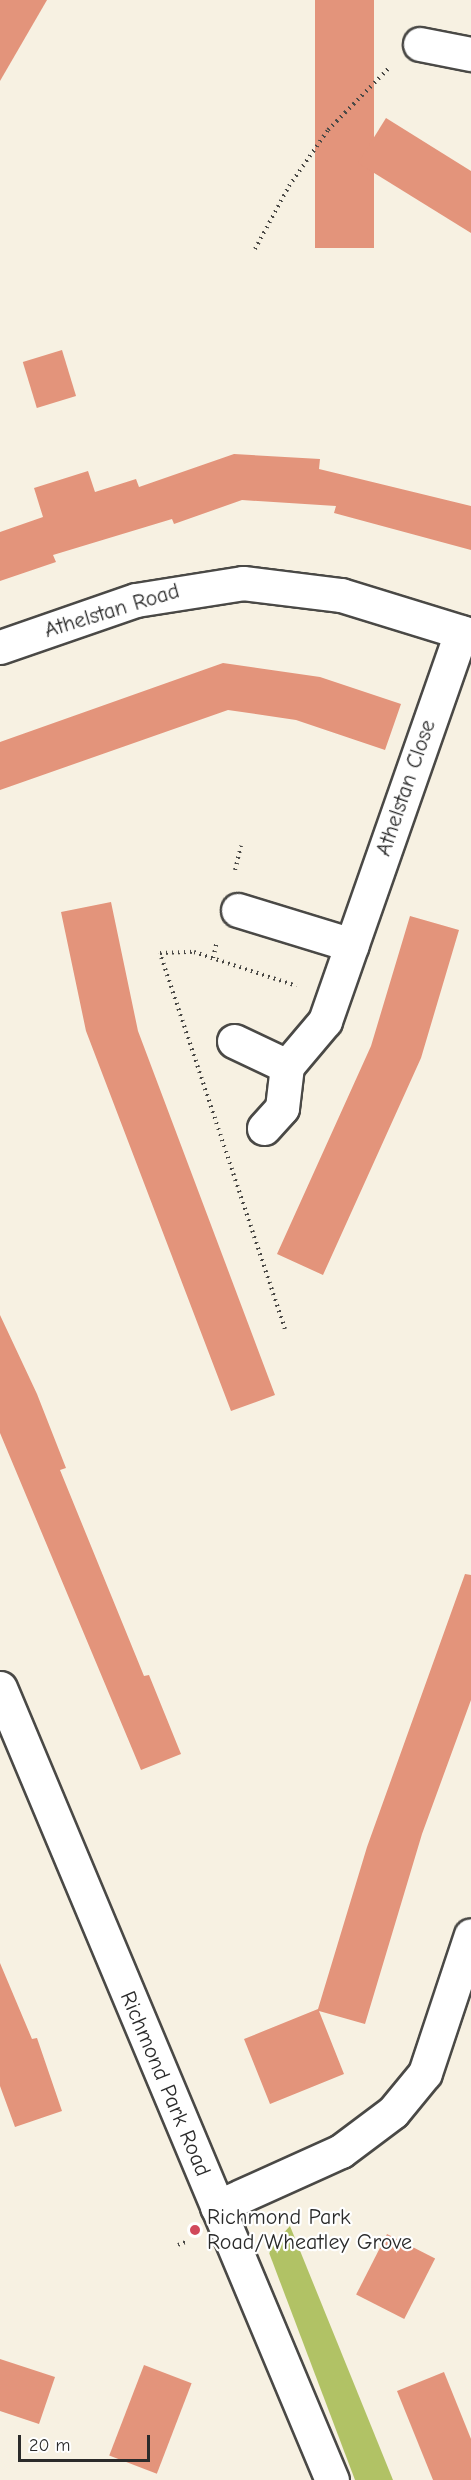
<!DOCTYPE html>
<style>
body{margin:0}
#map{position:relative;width:471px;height:2480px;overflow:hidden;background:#f7f1e2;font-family:"Comic Neue",sans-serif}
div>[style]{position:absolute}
.green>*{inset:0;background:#b1c265}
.building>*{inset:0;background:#e3947b;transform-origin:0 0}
.path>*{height:4px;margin-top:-2px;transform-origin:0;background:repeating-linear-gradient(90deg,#4a4946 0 1.5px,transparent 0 6px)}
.roads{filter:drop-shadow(2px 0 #4a4946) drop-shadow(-2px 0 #4a4946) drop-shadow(0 2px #4a4946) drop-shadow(0 -2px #4a4946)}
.minor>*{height:33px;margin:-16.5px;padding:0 16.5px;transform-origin:16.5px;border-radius:16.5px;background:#fff}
.dots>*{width:16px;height:16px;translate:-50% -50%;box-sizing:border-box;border:3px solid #fff;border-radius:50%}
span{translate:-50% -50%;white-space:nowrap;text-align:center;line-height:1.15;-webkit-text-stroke:4.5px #fff;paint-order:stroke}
.street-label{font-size:22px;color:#2b2b2b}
.poi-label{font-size:22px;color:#2b2b2b}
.left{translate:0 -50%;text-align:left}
.scale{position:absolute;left:18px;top:2435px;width:132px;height:27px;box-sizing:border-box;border:3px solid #2b2b2b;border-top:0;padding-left:8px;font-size:18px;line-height:21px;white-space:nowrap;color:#2b2b2b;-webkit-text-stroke:4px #fff;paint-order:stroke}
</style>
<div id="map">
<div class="green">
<i style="clip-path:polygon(290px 2226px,393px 2480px,355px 2480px,268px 2250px)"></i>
</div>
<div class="building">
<i style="clip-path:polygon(0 0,47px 0,0 81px)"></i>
<i style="left:315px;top:0;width:59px;height:248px"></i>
<i style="clip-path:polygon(386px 118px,471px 171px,471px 233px,358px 163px)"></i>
<i style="left:62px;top:350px;width:48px;height:41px;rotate:73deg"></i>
<i style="clip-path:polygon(234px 454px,320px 459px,319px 469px,471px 506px,471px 550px,334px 513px,336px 506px,242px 500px,174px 524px,172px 519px,53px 555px,56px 562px,0 581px,0 532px,43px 517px,34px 488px,88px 471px,95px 492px,136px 479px,139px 487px)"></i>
<i style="clip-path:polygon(223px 663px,320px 677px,401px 704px,385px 750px,296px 720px,228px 710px,0 790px,0 742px)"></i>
<i style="clip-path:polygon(111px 902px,138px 1031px,275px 1395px,231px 1411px,86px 1031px,61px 912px)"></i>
<i style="clip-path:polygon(410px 916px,459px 930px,421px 1058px,323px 1275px,277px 1254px,371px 1046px)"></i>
<i style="clip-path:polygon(0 1315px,37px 1394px,66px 1468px,60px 1470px,144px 1676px,149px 1675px,181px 1754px,141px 1770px,0 1433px)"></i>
<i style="clip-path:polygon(465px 1574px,471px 1575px,471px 1700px,422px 1834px,365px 2024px,319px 2011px,344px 2074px,270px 2104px,244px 2039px,318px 2009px,367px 1847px)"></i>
<i style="clip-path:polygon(0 1963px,32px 2039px,37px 2038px,62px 2111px,15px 2127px,0 2086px)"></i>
<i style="left:387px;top:2234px;width:54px;height:68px;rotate:27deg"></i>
<i style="clip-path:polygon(0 2359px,55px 2377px,39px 2424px,0 2411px)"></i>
<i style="left:144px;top:2365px;width:51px;height:97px;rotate:21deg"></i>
<i style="clip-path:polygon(444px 2372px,471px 2439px,471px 2480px,433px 2480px,397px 2391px)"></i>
</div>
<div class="path">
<i style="left:255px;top:249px;width:72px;rotate:-61.6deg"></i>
<i style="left:289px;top:186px;width:68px;rotate:-55.1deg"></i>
<i style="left:328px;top:130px;width:88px;rotate:-45.5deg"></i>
<i style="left:235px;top:870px;width:25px;rotate:-76deg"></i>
<i style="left:213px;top:958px;width:17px;rotate:-77deg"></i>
<i style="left:285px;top:1329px;width:396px;rotate:-108.4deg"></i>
<i style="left:160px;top:953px;width:34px;rotate:-2deg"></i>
<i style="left:194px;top:952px;width:108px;rotate:18.3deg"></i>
<i style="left:178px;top:2245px;width:11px;rotate:-22deg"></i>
</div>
<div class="roads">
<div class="minor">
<i style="left:420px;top:44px;width:52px;rotate:11.1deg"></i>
<i style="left:0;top:647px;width:144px;rotate:-19.1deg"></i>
<i style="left:136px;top:600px;width:108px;rotate:-9deg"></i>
<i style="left:243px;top:583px;width:99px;rotate:7deg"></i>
<i style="left:341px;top:595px;width:136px;rotate:17.1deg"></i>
<i style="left:238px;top:910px;width:119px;rotate:17.1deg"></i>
<i style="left:234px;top:1041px;width:59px;rotate:25.3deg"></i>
<i style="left:287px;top:1066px;width:42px;rotate:96.8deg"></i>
<i style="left:282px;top:1108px;width:27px;rotate:132deg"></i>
<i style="left:287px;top:1066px;width:59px;rotate:-49.8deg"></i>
<i style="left:325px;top:1021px;width:412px;rotate:-70.7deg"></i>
<i style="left:0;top:1688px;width:859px;rotate:67.26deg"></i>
<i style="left:217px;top:2207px;width:136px;rotate:-24.3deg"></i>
<i style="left:341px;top:2151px;width:65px;rotate:-36.9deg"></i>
<i style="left:393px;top:2112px;width:50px;rotate:-50.6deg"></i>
<i style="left:425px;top:2073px;width:145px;rotate:-71.6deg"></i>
</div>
</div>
<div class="dots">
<i style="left:195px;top:2230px;background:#d1495b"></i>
</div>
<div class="street-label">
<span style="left:112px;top:611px;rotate:-17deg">Athelstan Road</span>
<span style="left:406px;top:788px;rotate:-71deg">Athelstan Close</span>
<span style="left:165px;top:2084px;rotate:67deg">Richmond Park Road</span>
</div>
<div class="poi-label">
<span class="left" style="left:207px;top:2230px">Richmond Park<br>Road/Wheatley Grove</span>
</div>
<div class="scale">20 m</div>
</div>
